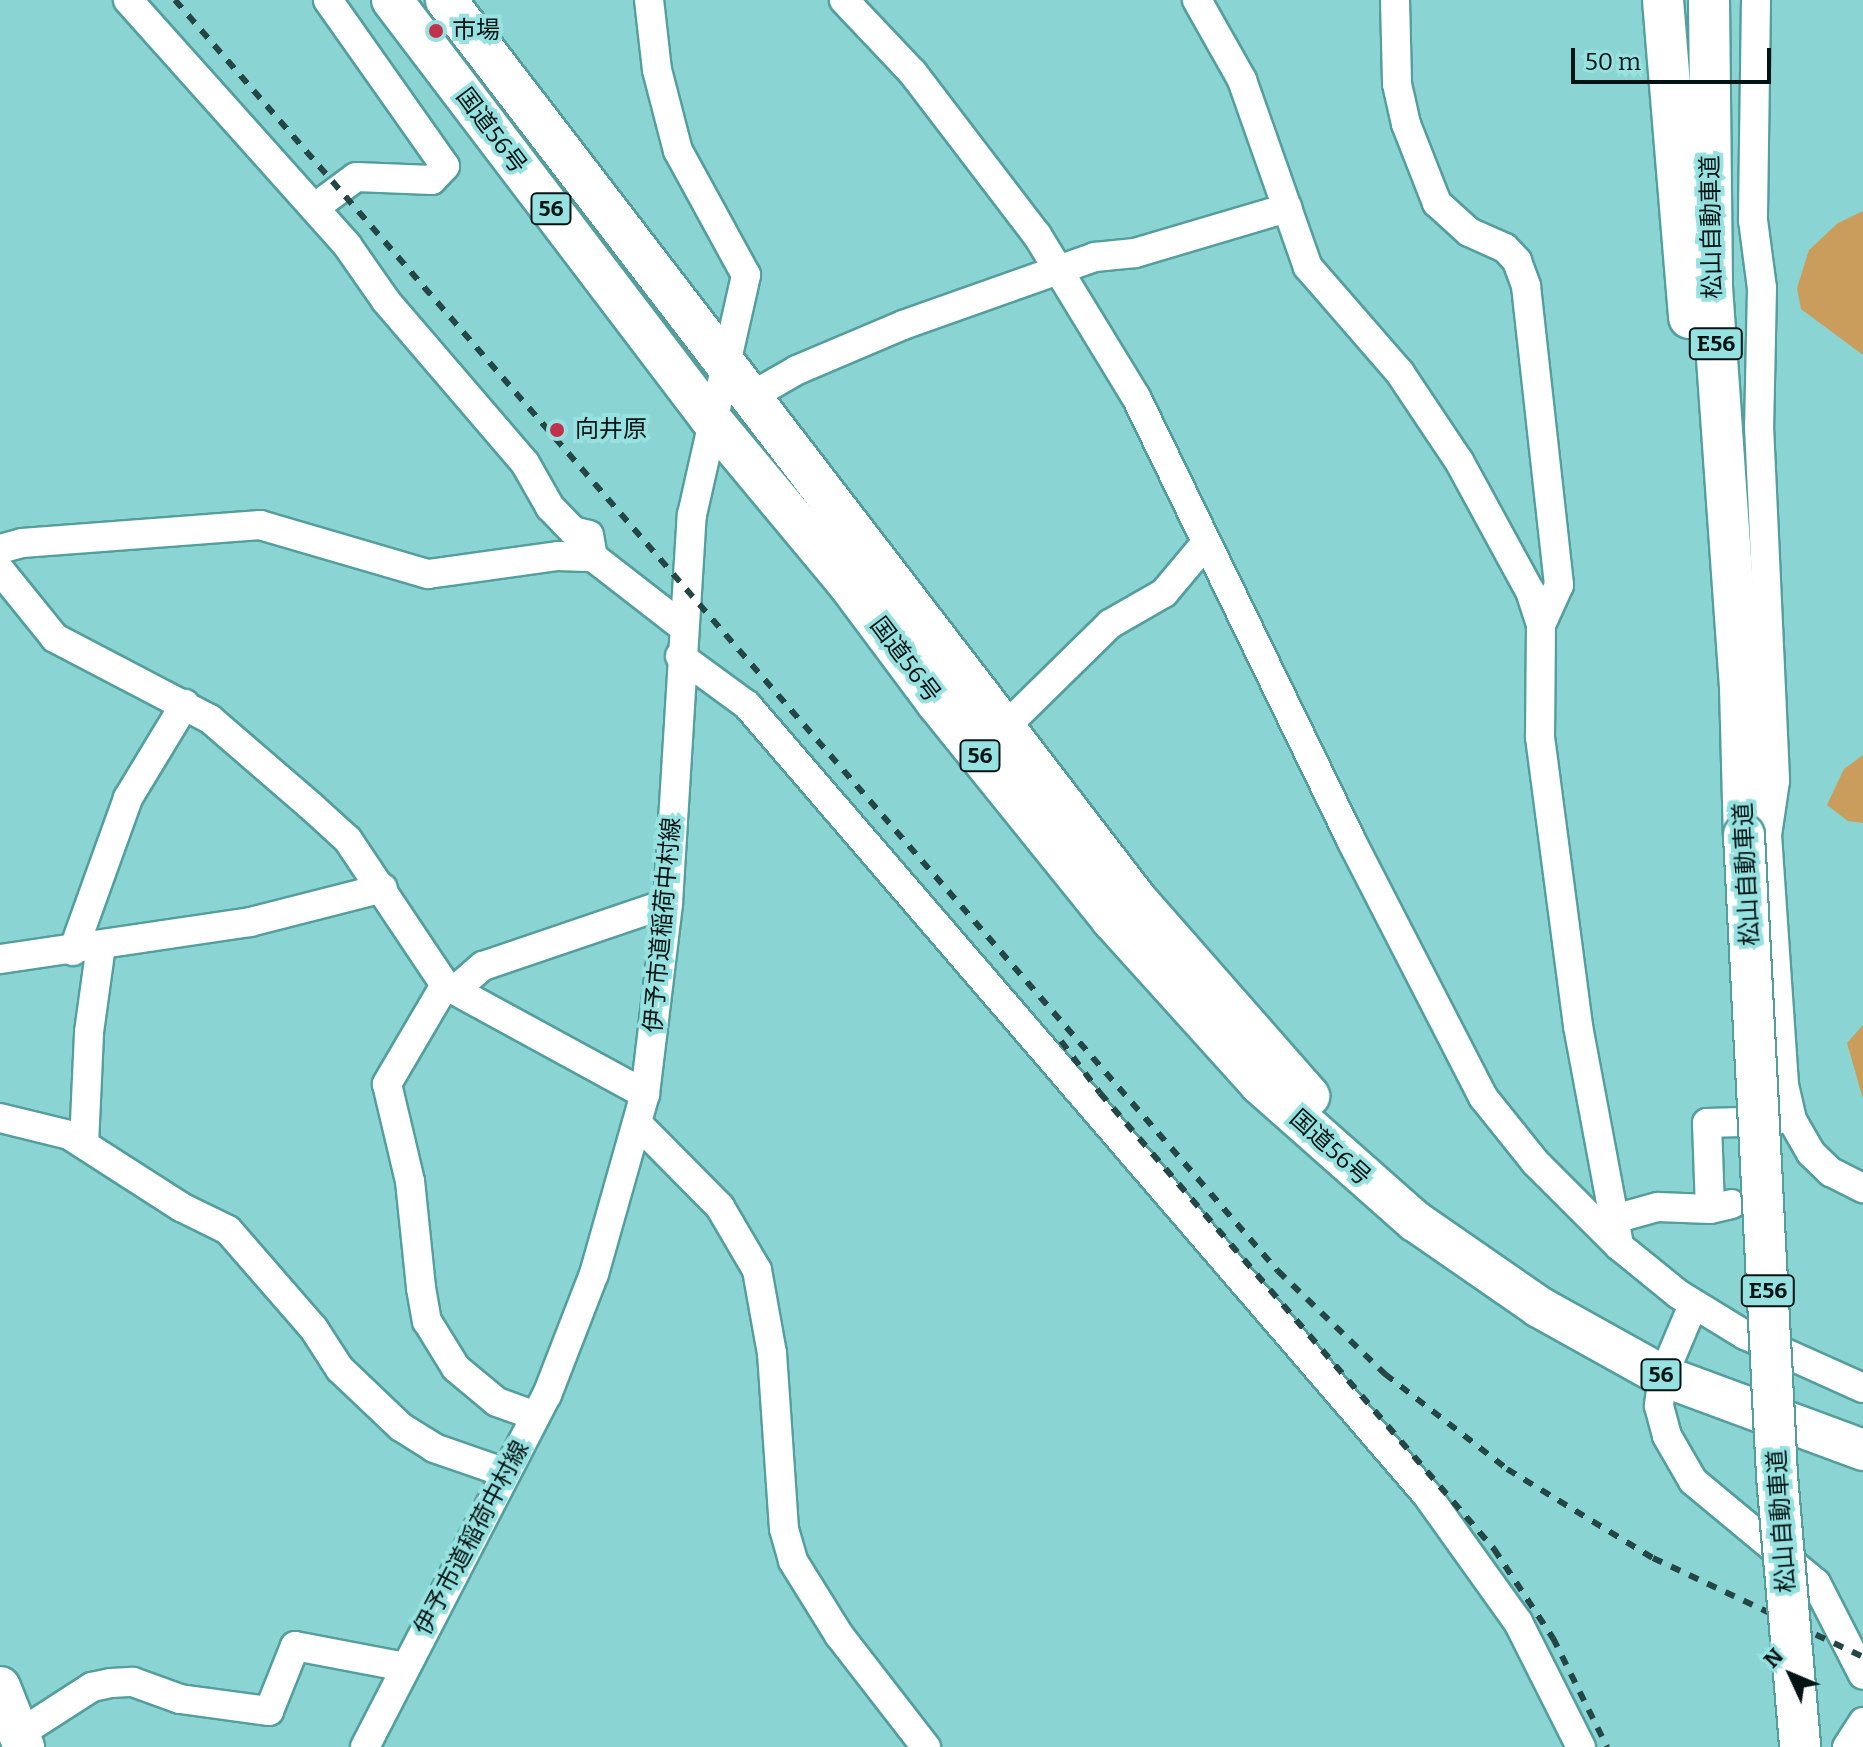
<!DOCTYPE html>
<meta charset="utf-8">
<style>
body{margin:0}
#map{position:relative;width:1863px;height:1747px;overflow:hidden;background:#8ad4d3;font-family:Bitter,"Noto Sans JP",serif}
div>[style]{position:absolute}
.green>*{inset:0;background:#cb9d5c}
.roads{filter:drop-shadow(2px 0 #559e9e) drop-shadow(-2px 0 #559e9e) drop-shadow(0 2px #559e9e) drop-shadow(0 -2px #559e9e)}
.minor>*{height:28px;margin:-14px;padding:0 14px;transform-origin:14px;border-radius:14px;background:#fff}
.highway>*{height:40px;margin:-20px;padding:0 20px;transform-origin:20px;border-radius:20px;background:#fff}
.rail>*{height:6px;margin-top:-3px;transform-origin:0;background:repeating-linear-gradient(90deg,#244645 0 10px,transparent 0 20px)}
.bridges{filter:drop-shadow(2px 0 #559e9e) drop-shadow(-2px 0 #559e9e) drop-shadow(0 2px #559e9e) drop-shadow(0 -2px #559e9e)}
.highway-bridge>*{height:40px;margin:-20px;padding:0 20px;transform-origin:20px;border-radius:20px;background:#fff}
.dots>*{width:22px;height:22px;translate:-50% -50%;box-sizing:border-box;border:4px solid #97e1e1;border-radius:50%}
span{translate:-50% -50%;white-space:nowrap;text-align:center;line-height:1.15;-webkit-text-stroke:8px #97e1e1;paint-order:stroke}
.shield-label span{padding:2px 6px;background:#97e1e1;border:2px solid;border-radius:6px;-webkit-text-stroke-width:0}
.shield-label{font-size:22px;color:#001414;font-weight:700}
.poi-label{font-size:24px;color:#001414}
.left{translate:0 -50%;text-align:left}
.street-label{font-size:24px;color:#001414}
.north{position:absolute;left:1751px;top:1635px;width:80px;height:80px;-webkit-text-stroke:6px #97e1e1;paint-order:stroke;rotate:314deg;font-size:22px;font-weight:700;line-height:32px;text-align:center;color:#001414}
.north::after{content:'';display:block;margin:auto;width:28px;height:36px;background:#001414;clip-path:polygon(50% 0,100% 100%,50% 72%,0 100%)}
.scale{position:absolute;left:1571px;top:48px;width:200px;height:36px;box-sizing:border-box;border:4px solid #001414;border-top:0;padding-left:10px;font-size:24px;line-height:28px;white-space:nowrap;color:#001414;-webkit-text-stroke:6px #97e1e1;paint-order:stroke}
</style>
<div id="map">
<div class="green">
<i style="clip-path:polygon(1863px 211px,1863px 355px,1801px 309px,1797px 288px,1809px 250px,1838px 223px)"></i>
<i style="clip-path:polygon(1863px 755px,1863px 823px,1848px 821px,1827px 805px,1844px 769px)"></i>
<i style="clip-path:polygon(1863px 1025px,1863px 1099px,1847px 1043px)"></i>
</div>
<div class="roads">
<div class="minor">
<i style="left:128px;top:0;width:329px;rotate:48.2deg"></i>
<i style="left:347px;top:245px;width:68px;rotate:55.1deg"></i>
<i style="left:386px;top:301px;width:213px;rotate:49.4deg"></i>
<i style="left:525px;top:463px;width:51px;rotate:60.4deg"></i>
<i style="left:550px;top:507px;width:33px;rotate:46deg"></i>
<i style="left:573px;top:531px;width:16px;rotate:14deg"></i>
<i style="left:589px;top:535px;width:22px;rotate:80deg"></i>
<i style="left:844px;top:0;width:100px;rotate:46.6deg"></i>
<i style="left:913px;top:73px;width:204px;rotate:52.6deg"></i>
<i style="left:1037px;top:235px;width:190px;rotate:58.6deg"></i>
<i style="left:1136px;top:397px;width:492px;rotate:64.1deg"></i>
<i style="left:1351px;top:840px;width:289px;rotate:62.8deg"></i>
<i style="left:1483px;top:1097px;width:83px;rotate:51.3deg"></i>
<i style="left:1535px;top:1162px;width:119px;rotate:45deg"></i>
<i style="left:1619px;top:1246px;width:76px;rotate:39.1deg"></i>
<i style="left:1678px;top:1294px;width:79px;rotate:31.5deg"></i>
<i style="left:1745px;top:1335px;width:129px;rotate:24.2deg"></i>
<i style="left:1197px;top:0;width:92px;rotate:60.6deg"></i>
<i style="left:1242px;top:80px;width:198px;rotate:70.6deg"></i>
<i style="left:1308px;top:267px;width:140px;rotate:49deg"></i>
<i style="left:1400px;top:373px;width:106px;rotate:56.2deg"></i>
<i style="left:1459px;top:461px;width:148px;rotate:61.4deg"></i>
<i style="left:1530px;top:591px;width:36px;rotate:72deg"></i>
<i style="left:1541px;top:625px;width:112px;rotate:90.5deg"></i>
<i style="left:1540px;top:737px;width:291px;rotate:82.5deg"></i>
<i style="left:1578px;top:1026px;width:224px;rotate:79.4deg"></i>
<i style="left:1395px;top:0;width:84px;rotate:88.6deg"></i>
<i style="left:1397px;top:84px;width:41px;rotate:77.3deg"></i>
<i style="left:1406px;top:124px;width:85px;rotate:68.6deg"></i>
<i style="left:1437px;top:203px;width:43px;rotate:42.2deg"></i>
<i style="left:1469px;top:232px;width:39px;rotate:24deg"></i>
<i style="left:1505px;top:248px;width:18px;rotate:47deg"></i>
<i style="left:1517px;top:261px;width:27px;rotate:70deg"></i>
<i style="left:1526px;top:286px;width:301px;rotate:83.7deg"></i>
<i style="left:1559px;top:585px;width:44px;rotate:114.2deg"></i>
<i style="left:1756px;top:0;width:220px;rotate:90.8deg"></i>
<i style="left:1753px;top:220px;width:69px;rotate:82.5deg"></i>
<i style="left:1762px;top:288px;width:138px;rotate:91.2deg"></i>
<i style="left:1759px;top:426px;width:355px;rotate:87.4deg"></i>
<i style="left:1775px;top:781px;width:55px;rotate:98.4deg"></i>
<i style="left:1767px;top:835px;width:251px;rotate:86.1deg"></i>
<i style="left:1784px;top:1085px;width:36px;rotate:77deg"></i>
<i style="left:1792px;top:1120px;width:38px;rotate:60deg"></i>
<i style="left:1811px;top:1153px;width:28px;rotate:44deg"></i>
<i style="left:1831px;top:1172px;width:36px;rotate:27deg"></i>
<i style="left:314px;top:208px;width:52px;rotate:-36.4deg"></i>
<i style="left:356px;top:177px;width:76px;rotate:2.3deg"></i>
<i style="left:432px;top:180px;width:19px;rotate:-47deg"></i>
<i style="left:445px;top:166px;width:203px;rotate:-125.2deg"></i>
<i style="left:750px;top:397px;width:54px;rotate:-29.9deg"></i>
<i style="left:797px;top:370px;width:115px;rotate:-23deg"></i>
<i style="left:903px;top:325px;width:204px;rotate:-19.5deg"></i>
<i style="left:1095px;top:257px;width:40px;rotate:-5.7deg"></i>
<i style="left:1135px;top:253px;width:159px;rotate:-16.5deg"></i>
<i style="left:0;top:549px;width:23px;rotate:-15deg"></i>
<i style="left:22px;top:543px;width:239px;rotate:-4.3deg"></i>
<i style="left:260px;top:525px;width:175px;rotate:16.3deg"></i>
<i style="left:428px;top:574px;width:131px;rotate:-7.9deg"></i>
<i style="left:558px;top:556px;width:35px;rotate:2deg"></i>
<i style="left:593px;top:557px;width:113px;rotate:37.8deg"></i>
<i style="left:0;top:570px;width:87px;rotate:51deg"></i>
<i style="left:55px;top:638px;width:175px;rotate:27.6deg"></i>
<i style="left:210px;top:719px;width:136px;rotate:40.8deg"></i>
<i style="left:313px;top:808px;width:47px;rotate:42.4deg"></i>
<i style="left:348px;top:840px;width:174px;rotate:56.2deg"></i>
<i style="left:445px;top:985px;width:228px;rotate:28.6deg"></i>
<i style="left:680px;top:656px;width:83px;rotate:36.2deg"></i>
<i style="left:747px;top:705px;width:1042px;rotate:49.28deg"></i>
<i style="left:1427px;top:1495px;width:156px;rotate:54.4deg"></i>
<i style="left:1518px;top:1622px;width:140px;rotate:63.3deg"></i>
<i style="left:1006px;top:726px;width:146px;rotate:-44.4deg"></i>
<i style="left:1110px;top:624px;width:62px;rotate:-29.9deg"></i>
<i style="left:1164px;top:593px;width:64px;rotate:-50.1deg"></i>
<i style="left:73px;top:951px;width:163px;rotate:-70.2deg"></i>
<i style="left:128px;top:798px;width:110px;rotate:-58.8deg"></i>
<i style="left:0;top:959px;width:253px;rotate:-8.4deg"></i>
<i style="left:250px;top:922px;width:137px;rotate:-14.3deg"></i>
<i style="left:445px;top:985px;width:115px;rotate:120.4deg"></i>
<i style="left:387px;top:1084px;width:100px;rotate:76.7deg"></i>
<i style="left:410px;top:1181px;width:108px;rotate:84.1deg"></i>
<i style="left:421px;top:1288px;width:34px;rotate:80deg"></i>
<i style="left:427px;top:1321px;width:55px;rotate:58.3deg"></i>
<i style="left:456px;top:1368px;width:53px;rotate:39.7deg"></i>
<i style="left:497px;top:1402px;width:41px;rotate:19.7deg"></i>
<i style="left:455px;top:990px;width:37px;rotate:-41deg"></i>
<i style="left:483px;top:966px;width:195px;rotate:-18.8deg"></i>
<i style="left:0;top:1118px;width:71px;rotate:13.8deg"></i>
<i style="left:69px;top:1135px;width:133px;rotate:32.7deg"></i>
<i style="left:181px;top:1207px;width:52px;rotate:26.1deg"></i>
<i style="left:228px;top:1230px;width:131px;rotate:49deg"></i>
<i style="left:314px;top:1329px;width:48px;rotate:57deg"></i>
<i style="left:340px;top:1369px;width:84px;rotate:43.6deg"></i>
<i style="left:401px;top:1427px;width:39px;rotate:32deg"></i>
<i style="left:434px;top:1448px;width:76px;rotate:19.1deg"></i>
<i style="left:638px;top:1124px;width:117px;rotate:45.3deg"></i>
<i style="left:720px;top:1207px;width:73px;rotate:59.6deg"></i>
<i style="left:757px;top:1270px;width:84px;rotate:79.8deg"></i>
<i style="left:772px;top:1353px;width:176px;rotate:86.1deg"></i>
<i style="left:784px;top:1529px;width:33px;rotate:74deg"></i>
<i style="left:793px;top:1561px;width:87px;rotate:58.1deg"></i>
<i style="left:839px;top:1635px;width:142px;rotate:52.2deg"></i>
<i style="left:84px;top:1144px;width:112px;rotate:-87.4deg"></i>
<i style="left:89px;top:1032px;width:87px;rotate:-82.1deg"></i>
<i style="left:1710px;top:1209px;width:86px;rotate:-92deg"></i>
<i style="left:1707px;top:1123px;width:68px;rotate:-1.7deg"></i>
<i style="left:1614px;top:1219px;width:46px;rotate:-15.3deg"></i>
<i style="left:1658px;top:1207px;width:52px;rotate:2.2deg"></i>
<i style="left:1710px;top:1209px;width:22px;rotate:-13deg"></i>
<i style="left:1693px;top:1305px;width:77px;rotate:112.9deg"></i>
<i style="left:1663px;top:1376px;width:30px;rotate:98deg"></i>
<i style="left:1659px;top:1406px;width:31px;rotate:75deg"></i>
<i style="left:1667px;top:1436px;width:52px;rotate:60deg"></i>
<i style="left:1693px;top:1481px;width:160px;rotate:39.7deg"></i>
<i style="left:1816px;top:1583px;width:103px;rotate:62.9deg"></i>
<i style="left:19px;top:1734px;width:87px;rotate:-32.8deg"></i>
<i style="left:92px;top:1687px;width:19px;rotate:-12deg"></i>
<i style="left:111px;top:1683px;width:22px;rotate:-3deg"></i>
<i style="left:133px;top:1682px;width:50px;rotate:19.9deg"></i>
<i style="left:180px;top:1699px;width:90px;rotate:7.7deg"></i>
<i style="left:269px;top:1711px;width:70px;rotate:-68.2deg"></i>
<i style="left:295px;top:1646px;width:112px;rotate:10.8deg"></i>
<i style="left:365px;top:1747px;width:396px;rotate:-62.7deg"></i>
<i style="left:547px;top:1395px;width:130px;rotate:-68.8deg"></i>
<i style="left:594px;top:1274px;width:187px;rotate:-74.2deg"></i>
<i style="left:645px;top:1094px;width:192px;rotate:-83.1deg"></i>
<i style="left:668px;top:903px;width:389px;rotate:-86.5deg"></i>
<i style="left:692px;top:515px;width:246px;rotate:-77.3deg"></i>
<i style="left:746px;top:275px;width:141px;rotate:-118.7deg"></i>
<i style="left:678px;top:151px;width:84px;rotate:-104.5deg"></i>
<i style="left:657px;top:70px;width:70px;rotate:-96.5deg"></i>
<i style="left:1847px;top:1747px;width:30px;rotate:-57deg"></i>
</div>
<div class="highway">
<i style="left:392px;top:0;width:525px;rotate:52.74deg"></i>
<i style="left:710px;top:418px;width:217px;rotate:50.2deg"></i>
<i style="left:849px;top:585px;width:147px;rotate:53.3deg"></i>
<i style="left:937px;top:703px;width:279px;rotate:51.1deg"></i>
<i style="left:1112px;top:920px;width:221px;rotate:47.9deg"></i>
<i style="left:1260px;top:1084px;width:207px;rotate:41.5deg"></i>
<i style="left:1415px;top:1221px;width:151px;rotate:34.7deg"></i>
<i style="left:1539px;top:1307px;width:142px;rotate:29.1deg"></i>
<i style="left:1663px;top:1376px;width:213px;rotate:20.3deg"></i>
<i style="left:446px;top:0;width:1135px;rotate:52.48deg"></i>
<i style="left:1137px;top:900px;width:261px;rotate:48.7deg"></i>
<i style="left:1663px;top:0;width:319px;rotate:85.3deg"></i>
<i style="left:1709px;top:0;width:287px;rotate:89.4deg"></i>
<i style="left:1712px;top:287px;width:401px;rotate:86deg"></i>
<i style="left:1740px;top:687px;width:148px;rotate:88.5deg"></i>
<i style="left:0;top:1687px;width:65px;rotate:68.2deg"></i>
</div>
</div>
<div class="rail">
<i style="left:175px;top:0;width:1683px;rotate:49.05deg"></i>
<i style="left:1278px;top:1271px;width:149px;rotate:43.9deg"></i>
<i style="left:1385px;top:1374px;width:155px;rotate:37.9deg"></i>
<i style="left:1507px;top:1469px;width:171px;rotate:31.4deg"></i>
<i style="left:1653px;top:1558px;width:232px;rotate:25.2deg"></i>
<i style="left:1061px;top:1041px;width:65px;rotate:53.1deg"></i>
<i style="left:1100px;top:1093px;width:603px;rotate:49.17deg"></i>
<i style="left:1494px;top:1549px;width:107px;rotate:56.5deg"></i>
<i style="left:1553px;top:1638px;width:122px;rotate:63.6deg"></i>
</div>
<div class="bridges">
<div class="highway-bridge">
<i style="left:1744px;top:835px;width:642px;rotate:87.05deg"></i>
<i style="left:1777px;top:1476px;width:272px;rotate:85.1deg"></i>
</div>
</div>
<div class="dots">
<i style="left:436px;top:31px;background:#c2314c"></i>
<i style="left:557px;top:430px;background:#c2314c"></i>
</div>
<div class="shield-label">
<span style="left:551px;top:209px">56</span>
<span style="left:1716px;top:344px">E56</span>
<span style="left:980px;top:756px">56</span>
<span style="left:1768px;top:1291px">E56</span>
<span style="left:1661px;top:1375px">56</span>
</div>
<div class="poi-label">
<span class="left" style="left:452px;top:31px">市場</span>
<span class="left" style="left:575px;top:430px">向井原</span>
</div>
<div class="street-label">
<span style="left:491px;top:131px;rotate:53deg">国道56号</span>
<span style="left:1712px;top:227px;rotate:-91deg">松山自動車道</span>
<span style="left:905px;top:660px;rotate:53deg">国道56号</span>
<span style="left:1747px;top:874px;rotate:-93deg">松山自動車道</span>
<span style="left:663px;top:925px;rotate:-85deg">伊予市道稲荷中村線</span>
<span style="left:1330px;top:1148px;rotate:42deg">国道56号</span>
<span style="left:1782px;top:1521px;rotate:-94deg">松山自動車道</span>
<span style="left:472px;top:1538px;rotate:-62deg">伊予市道稲荷中村線</span>
</div>
<div class="north">N</div>
<div class="scale">50 m</div>
</div>
